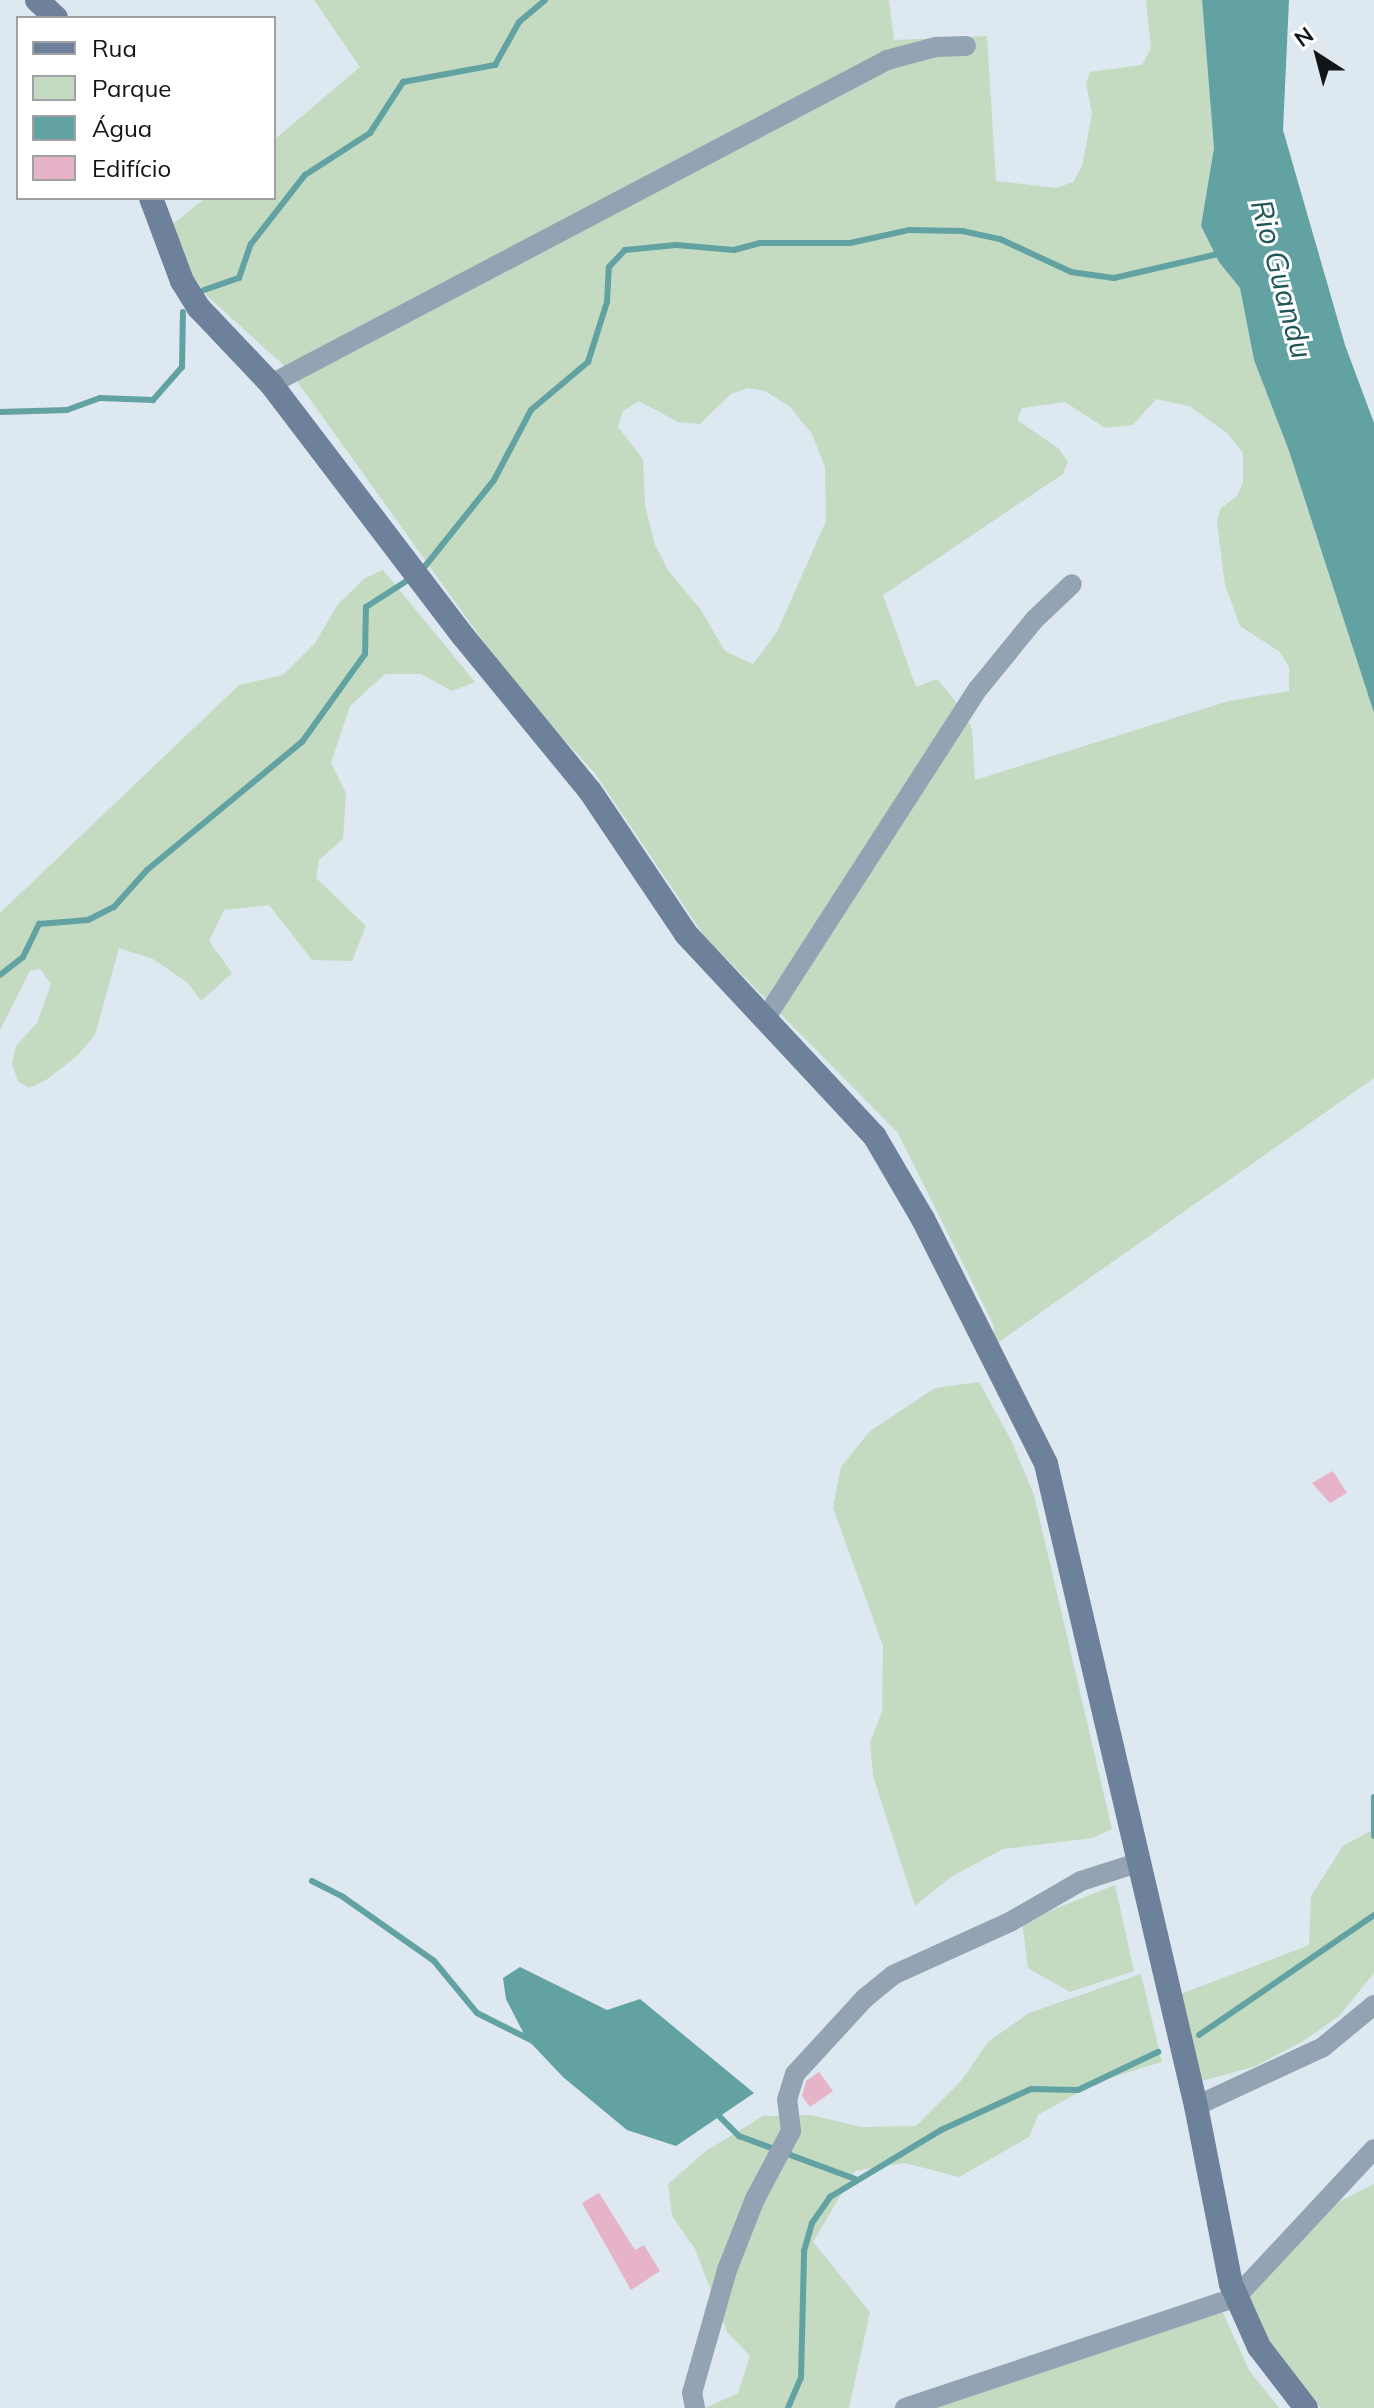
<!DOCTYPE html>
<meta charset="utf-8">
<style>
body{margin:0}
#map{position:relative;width:1374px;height:2408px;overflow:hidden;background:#dde8f0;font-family:Mulish,sans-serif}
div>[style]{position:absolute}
.green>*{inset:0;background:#c4dbc1}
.water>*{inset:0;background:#63a2a3}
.stream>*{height:6px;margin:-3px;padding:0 3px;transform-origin:3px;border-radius:3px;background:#63a2a3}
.building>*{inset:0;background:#e6b3c8}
.minor>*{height:20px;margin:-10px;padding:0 10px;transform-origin:10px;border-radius:10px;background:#94a3b3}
.secondary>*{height:24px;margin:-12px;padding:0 12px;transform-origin:12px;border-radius:12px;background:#6d829a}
span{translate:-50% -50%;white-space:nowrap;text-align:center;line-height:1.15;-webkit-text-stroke:6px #fff;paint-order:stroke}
.water-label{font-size:30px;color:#1f5657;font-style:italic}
.legend{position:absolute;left:16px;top:16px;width:260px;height:184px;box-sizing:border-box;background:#fff;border:2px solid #a0a1a3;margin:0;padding:10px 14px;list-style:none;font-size:24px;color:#111518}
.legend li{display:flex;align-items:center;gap:16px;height:40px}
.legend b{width:40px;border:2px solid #a0a1a3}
.north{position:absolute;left:1278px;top:16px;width:80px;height:80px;-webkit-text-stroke:6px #fff;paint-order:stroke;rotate:324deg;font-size:22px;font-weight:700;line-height:32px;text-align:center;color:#111518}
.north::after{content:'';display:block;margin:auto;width:28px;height:36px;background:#111518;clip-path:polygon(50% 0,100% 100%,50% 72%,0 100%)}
</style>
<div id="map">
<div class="green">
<i style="clip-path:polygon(evenodd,314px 0,889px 0,894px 40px,987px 36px,996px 181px,1056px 188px,1073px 182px,1082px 166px,1092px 114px,1086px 83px,1090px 72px,1142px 65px,1151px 48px,1146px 0,1202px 0,1214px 148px,1201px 226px,1219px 262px,1240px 288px,1254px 360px,1289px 451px,1374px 713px,1374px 1078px,993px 1346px,994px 1326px,898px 1133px,705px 937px,594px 772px,519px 691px,289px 370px,207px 296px,188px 269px,173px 224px,205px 198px,274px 198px,274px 140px,360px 67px,314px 0,748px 388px,765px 391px,789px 406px,812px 434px,825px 467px,826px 521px,777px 632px,753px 664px,725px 651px,701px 610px,669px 572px,655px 545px,645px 505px,643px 459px,618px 427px,623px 411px,639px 401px,678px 422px,700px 424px,731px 394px,748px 388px,314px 0,1156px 399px,1189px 406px,1226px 432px,1243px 453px,1243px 482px,1237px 496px,1220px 509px,1217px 523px,1225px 585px,1240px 626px,1280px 652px,1289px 667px,1289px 691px,1229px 701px,975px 780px,972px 729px,965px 713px,937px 679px,916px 687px,883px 595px,1063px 474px,1068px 462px,1058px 448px,1017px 420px,1022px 408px,1065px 402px,1105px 428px,1133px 425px,1156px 399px)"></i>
<i style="clip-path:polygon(383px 570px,475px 682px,452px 691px,421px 674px,385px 674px,350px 706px,331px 763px,346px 793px,343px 839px,319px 860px,316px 878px,366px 926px,352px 961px,312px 960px,269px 905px,224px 910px,209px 941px,232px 973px,201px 1001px,188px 983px,153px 959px,119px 948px,95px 1035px,77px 1056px,46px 1080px,29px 1088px,18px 1081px,12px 1064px,16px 1046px,37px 1023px,51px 984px,40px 969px,30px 971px,0 1030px,0 913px,239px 685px,283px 675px,315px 643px,338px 604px,365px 578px)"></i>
<i style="clip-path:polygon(979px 1382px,1011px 1440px,1034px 1495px,1112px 1829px,1092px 1838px,1003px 1849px,951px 1877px,915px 1906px,873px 1776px,870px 1742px,882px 1712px,883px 1646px,833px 1508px,841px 1467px,869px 1432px,935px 1388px)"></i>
<i style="clip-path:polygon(1374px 1829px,1374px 1973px,1339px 2016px,1305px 2040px,1256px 2066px,1198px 2082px,1173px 1997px,1309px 1945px,1311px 1896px,1343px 1846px)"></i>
<i style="clip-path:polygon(1115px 1885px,1134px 1971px,1070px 1992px,1028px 1968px,1022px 1922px)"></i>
<i style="clip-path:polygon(1141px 1974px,1162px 2062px,1099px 2081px,1038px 2115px,1029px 2137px,959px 2177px,905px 2163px,855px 2171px,813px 2242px,870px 2312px,849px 2408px,705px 2408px,738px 2393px,750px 2356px,727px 2332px,695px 2249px,672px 2216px,668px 2184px,706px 2151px,763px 2116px,811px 2115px,862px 2127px,916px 2126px,961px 2081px,988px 2042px,1029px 2013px)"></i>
<i style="clip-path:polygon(1374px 2184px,1374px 2408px,1321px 2408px,1272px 2353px,1244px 2288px,1299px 2233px,1340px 2201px)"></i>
<i style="clip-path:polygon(1220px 2306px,1249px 2370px,1279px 2408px,891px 2408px)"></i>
</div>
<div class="water">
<i style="clip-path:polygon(1202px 0,1289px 0,1283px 130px,1345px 345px,1374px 423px,1374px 713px,1289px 451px,1254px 360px,1240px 288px,1219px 262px,1201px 226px,1214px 148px)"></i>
<i style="clip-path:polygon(520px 1967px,607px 2010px,640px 1999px,754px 2093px,676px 2146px,627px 2130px,563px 2077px,526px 2038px,506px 1999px,503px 1978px)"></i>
</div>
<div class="stream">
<i style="left:204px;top:290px;width:37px;rotate:-19deg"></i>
<i style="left:239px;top:278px;width:36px;rotate:-71deg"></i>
<i style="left:251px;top:244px;width:88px;rotate:-52deg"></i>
<i style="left:305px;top:175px;width:77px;rotate:-32.9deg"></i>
<i style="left:370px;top:133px;width:61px;rotate:-57.1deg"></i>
<i style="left:403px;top:82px;width:94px;rotate:-10.5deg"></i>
<i style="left:495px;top:65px;width:49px;rotate:-60.8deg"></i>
<i style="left:519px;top:22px;width:34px;rotate:-40deg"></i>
<i style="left:0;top:412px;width:67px;rotate:-1.7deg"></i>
<i style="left:67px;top:410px;width:35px;rotate:-20deg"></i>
<i style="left:100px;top:398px;width:53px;rotate:2.2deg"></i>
<i style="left:153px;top:400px;width:44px;rotate:-48.7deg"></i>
<i style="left:182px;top:367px;width:55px;rotate:-89deg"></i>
<i style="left:422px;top:570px;width:115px;rotate:-51.3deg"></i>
<i style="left:494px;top:480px;width:79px;rotate:-62.1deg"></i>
<i style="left:531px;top:410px;width:75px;rotate:-40.1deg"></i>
<i style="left:588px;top:362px;width:63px;rotate:-72.4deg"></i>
<i style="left:607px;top:302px;width:35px;rotate:-87deg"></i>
<i style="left:609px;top:267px;width:23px;rotate:-47deg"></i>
<i style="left:625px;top:250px;width:51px;rotate:-5.6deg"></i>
<i style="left:676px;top:245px;width:58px;rotate:4.9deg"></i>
<i style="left:734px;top:250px;width:27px;rotate:-15deg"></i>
<i style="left:760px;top:243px;width:90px"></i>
<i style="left:850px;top:243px;width:60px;rotate:-12.4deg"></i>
<i style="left:909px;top:230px;width:53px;rotate:1.1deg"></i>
<i style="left:962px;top:231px;width:39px;rotate:12deg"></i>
<i style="left:1000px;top:239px;width:78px;rotate:24.9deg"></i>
<i style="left:1071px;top:272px;width:43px;rotate:7.9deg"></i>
<i style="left:1114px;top:278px;width:111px;rotate:-13deg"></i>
<i style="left:0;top:975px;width:29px;rotate:-38deg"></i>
<i style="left:23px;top:957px;width:37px;rotate:-64deg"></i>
<i style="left:39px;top:924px;width:49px;rotate:-4.7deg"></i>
<i style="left:88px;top:920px;width:29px;rotate:-27deg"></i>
<i style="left:114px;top:907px;width:50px;rotate:-48.3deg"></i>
<i style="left:147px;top:870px;width:201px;rotate:-39.6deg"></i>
<i style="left:302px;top:742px;width:108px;rotate:-54.4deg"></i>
<i style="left:365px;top:654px;width:47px;rotate:-88.8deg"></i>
<i style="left:366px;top:607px;width:56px;rotate:-32.6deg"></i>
<i style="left:1374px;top:1797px;width:39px;rotate:90deg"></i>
<i style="left:312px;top:1881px;width:35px;rotate:27deg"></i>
<i style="left:343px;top:1897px;width:111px;rotate:35.1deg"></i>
<i style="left:434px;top:1961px;width:67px;rotate:50.4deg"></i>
<i style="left:477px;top:2013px;width:63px;rotate:26.6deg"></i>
<i style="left:1199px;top:2035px;width:212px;rotate:-34.4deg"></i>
<i style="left:711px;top:2108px;width:40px;rotate:45deg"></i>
<i style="left:739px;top:2136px;width:124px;rotate:20.3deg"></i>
<i style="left:788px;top:2408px;width:33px;rotate:-67deg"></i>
<i style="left:801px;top:2378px;width:127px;rotate:-88.6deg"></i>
<i style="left:804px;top:2251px;width:29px;rotate:-74deg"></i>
<i style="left:812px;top:2223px;width:32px;rotate:-55deg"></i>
<i style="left:830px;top:2197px;width:130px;rotate:-31.1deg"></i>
<i style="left:941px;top:2130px;width:99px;rotate:-24.5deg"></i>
<i style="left:1031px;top:2089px;width:47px;rotate:1.2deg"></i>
<i style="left:1078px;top:2090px;width:89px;rotate:-25.4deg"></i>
</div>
<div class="building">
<i style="clip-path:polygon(1333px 1471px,1347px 1493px,1330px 1503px,1312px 1483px)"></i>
<i style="clip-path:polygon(819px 2072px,833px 2091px,810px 2107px,802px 2096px,806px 2081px)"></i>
<i style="clip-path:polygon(599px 2193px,635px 2250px,644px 2245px,660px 2271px,631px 2290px,582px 2203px)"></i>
</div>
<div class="minor">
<i style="left:271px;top:384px;width:696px;rotate:-27.74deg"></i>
<i style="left:887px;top:60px;width:51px;rotate:-14.9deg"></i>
<i style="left:936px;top:47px;width:30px;rotate:-2deg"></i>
<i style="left:765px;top:1019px;width:393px;rotate:-57.2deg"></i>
<i style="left:978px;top:689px;width:89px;rotate:-50.9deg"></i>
<i style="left:1034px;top:620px;width:52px;rotate:-43.5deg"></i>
<i style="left:1196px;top:2106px;width:140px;rotate:-24.9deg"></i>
<i style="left:1323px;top:2047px;width:66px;rotate:-39.5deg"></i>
<i style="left:695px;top:2408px;width:15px;rotate:-101deg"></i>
<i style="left:692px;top:2393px;width:128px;rotate:-74.1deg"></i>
<i style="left:727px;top:2270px;width:76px;rotate:-68.5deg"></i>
<i style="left:755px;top:2199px;width:77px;rotate:-62.1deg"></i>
<i style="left:791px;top:2131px;width:31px;rotate:-97deg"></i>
<i style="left:787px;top:2100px;width:27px;rotate:-73deg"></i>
<i style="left:795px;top:2074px;width:103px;rotate:-47.4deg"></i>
<i style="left:865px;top:1998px;width:36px;rotate:-39deg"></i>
<i style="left:893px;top:1975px;width:128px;rotate:-24.4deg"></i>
<i style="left:1010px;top:1922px;width:82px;rotate:-30deg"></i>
<i style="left:1081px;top:1881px;width:59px;rotate:-17.8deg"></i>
<i style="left:905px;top:2408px;width:349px;rotate:-18.5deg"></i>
<i style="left:1236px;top:2297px;width:202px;rotate:-47deg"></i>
</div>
<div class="secondary">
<i style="left:37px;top:0;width:26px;rotate:43deg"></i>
<i style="left:151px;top:198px;width:89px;rotate:69.5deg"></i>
<i style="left:182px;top:281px;width:31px;rotate:58deg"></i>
<i style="left:198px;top:307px;width:106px;rotate:46.5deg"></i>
<i style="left:271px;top:384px;width:317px;rotate:52.7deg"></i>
<i style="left:463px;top:636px;width:200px;rotate:50.7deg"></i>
<i style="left:590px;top:791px;width:172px;rotate:56.1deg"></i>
<i style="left:686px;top:934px;width:277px;rotate:47deg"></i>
<i style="left:875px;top:1137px;width:95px;rotate:59.7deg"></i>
<i style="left:923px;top:1219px;width:274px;rotate:63.3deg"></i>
<i style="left:1046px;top:1464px;width:659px;rotate:76.85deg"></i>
<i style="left:1196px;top:2106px;width:181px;rotate:78.9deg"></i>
<i style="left:1231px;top:2284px;width:69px;rotate:66deg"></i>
<i style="left:1259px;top:2347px;width:77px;rotate:52.4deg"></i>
</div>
<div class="water-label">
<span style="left:1282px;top:279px;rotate:75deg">Rio Guandu</span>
</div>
<ul class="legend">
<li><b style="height:10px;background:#6d829a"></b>Rua</li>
<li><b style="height:22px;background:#c4dbc1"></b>Parque</li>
<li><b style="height:22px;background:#63a2a3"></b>Água</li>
<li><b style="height:22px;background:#e6b3c8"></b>Edifício</li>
</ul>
<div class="north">N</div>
</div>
